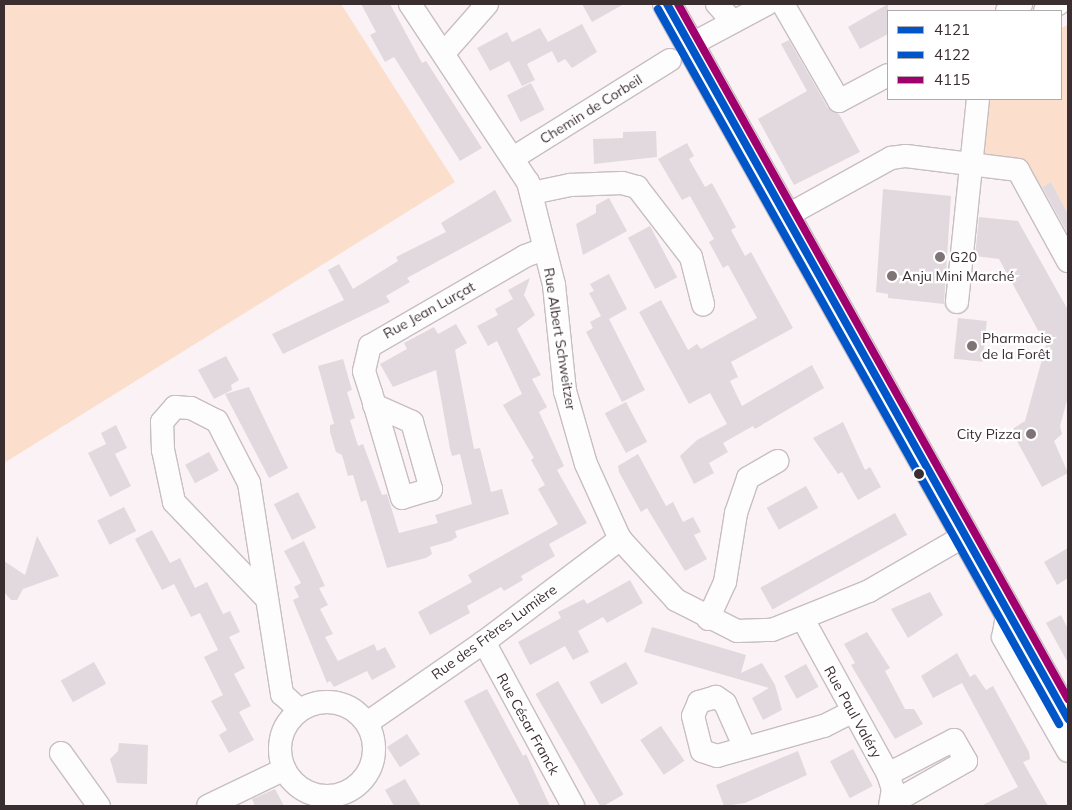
<!DOCTYPE html>
<meta charset="utf-8">
<style>
body{margin:0}
#map{position:relative;width:1072px;height:810px;overflow:hidden;background:#faf2f4;font-family:Mulish,sans-serif}
div>[style]{position:absolute}
.green>*{inset:0;background:#fbdecc}
.building>*{inset:0;background:#e2d9de;transform-origin:0 0}
.roads{filter:drop-shadow(1px 0 #c8bec1) drop-shadow(-1px 0 #c8bec1) drop-shadow(0 1px #c8bec1) drop-shadow(0 -1px #c8bec1)}
.minor>*{height:22px;margin:-11px;padding:0 11px;transform-origin:11px;border-radius:11px;background:#fefdfd}
.minor>.ring{margin:-11px;padding:0;box-sizing:content-box;background:none;border:22px solid #fefdfd;border-radius:50%}
.major>*{height:28px;margin:-14px;padding:0 14px;transform-origin:14px;border-radius:14px;background:#fefdfd}
.bus-1>*{height:8px;margin:-4px;padding:0 4px;transform-origin:4px;border-radius:4px;background:#0055c8}
.bus-2>*{height:8px;margin:-4px;padding:0 4px;transform-origin:4px;border-radius:4px;background:#0055c8}
.bus-3>*{height:8px;margin:-4px;padding:0 4px;transform-origin:4px;border-radius:4px;background:#a0006e}
.dots>*{width:14px;height:14px;translate:-50% -50%;box-sizing:border-box;border:2px solid #fff;border-radius:50%}
span{translate:-50% -50%;white-space:nowrap;text-align:center;line-height:1.15;-webkit-text-stroke:4.5px #fff;paint-order:stroke}
.street-label{font-size:14px;color:#3b2e31}
.poi-label{font-size:14px;color:#3b2e31}
.left{translate:0 -50%;text-align:left}
.right{translate:-100% -50%;text-align:right}
.frame{position:absolute;inset:0;border:5px solid #3b2e31;pointer-events:none}
.legend{position:absolute;left:887px;top:10px;width:175px;height:90px;box-sizing:border-box;background:#fff;border:1px solid #b1abad;margin:0;padding:6px 9px;list-style:none;font-size:15px;color:#3b2e31}
.legend li{display:flex;align-items:center;gap:10px;height:25px}
.legend b{width:25px;border:1px solid #b1abad}
</style>
<div id="map">
<div class="green">
<i style="clip-path:polygon(4px 4px,341px 4px,455px 182px,4px 463px)"></i>
<i style="clip-path:polygon(1068px 25px,1068px 214px,1051px 182px,1036px 190px,984px 159px,990px 99px,1061px 99px,1061px 28px)"></i>
</div>
<div class="building">
<i style="clip-path:polygon(361px 4px,390px 4px,422px 63px,426px 61px,482px 148px,460px 161px,394px 57px,385px 62px,370px 35px,376px 32px)"></i>
<i style="clip-path:polygon(582px 4px,624px 4px,592px 22px)"></i>
<i style="clip-path:polygon(888px 4px,888px 34px,860px 49px,848px 27px)"></i>
<i style="clip-path:polygon(582px 24px,597px 52px,572px 68px,565px 59px,558px 63px,552px 51px,527px 64px,535px 80px,522px 86px,509px 61px,490px 71px,477px 48px,507px 32px,512px 42px,540px 28px,548px 42px)"></i>
<i style="clip-path:polygon(789px 40px,828px 108px,839px 114px,860px 152px,794px 185px,758px 119px,807px 91px,781px 44px)"></i>
<i style="left:531px;top:83px;width:30px;height:27px;rotate:63deg"></i>
<i style="clip-path:polygon(656px 131px,657px 157px,594px 164px,593px 139px,623px 138px,623px 132px)"></i>
<i style="clip-path:polygon(687px 143px,694px 156px,689px 159px,705px 187px,712px 183px,736px 227px,731px 230px,745px 256px,751px 252px,793px 328px,731px 362px,738px 377px,730px 381px,742px 406px,812px 365px,824px 388px,755px 429px,753px 426px,723px 443px,728px 452px,709px 463px,714px 473px,694px 484px,680px 456px,697px 440px,727px 424px,710px 393px,689px 404px,639px 312px,661px 300px,688px 350px,697px 344px,701px 349px,757px 318px,728px 265px,723px 268px,709px 242px,714px 239px,690px 196px,682px 200px,658px 159px)"></i>
<i style="clip-path:polygon(1051px 182px,1068px 214px,1068px 234px,1042px 187px)"></i>
<i style="clip-path:polygon(883px 189px,951px 196px,944px 304px,888px 298px,888px 294px,876px 292px)"></i>
<i style="clip-path:polygon(495px 190px,512px 221px,407px 278px,410px 282px,386px 296px,390px 302px,283px 354px,272px 334px,344px 300px,328px 270px,339px 264px,353px 289px,398px 261px,396px 257px,446px 232px,441px 223px)"></i>
<i style="clip-path:polygon(609px 198px,627px 231px,583px 255px,576px 224px,596px 213px,596px 205px)"></i>
<i style="clip-path:polygon(979px 217px,1018px 221px,1068px 310px,1068px 397px,1060px 426px,1062px 434px,1054px 441px,1068px 473px,1042px 487px,1011px 430px,1025px 421px,1046px 345px,999px 259px,975px 256px)"></i>
<i style="left:650px;top:226px;width:58px;height:25px;rotate:62deg"></i>
<i style="clip-path:polygon(609px 274px,627px 309px,609px 319px,645px 390px,622px 402px,586px 332px,593px 328px,590px 322px,601px 316px,589px 293px,594px 291px,590px 284px)"></i>
<i style="clip-path:polygon(530px 278px,524px 295px,535px 315px,517px 329px,541px 375px,532px 379px,547px 407px,539px 412px,564px 466px,557px 470px,587px 523px,549px 544px,555px 556px,521px 576px,523px 580px,504px 591px,501px 587px,467px 606px,470px 613px,430px 635px,418px 612px,472px 582px,468px 575px,558px 524px,538px 489px,545px 485px,531px 460px,534px 458px,503px 405px,522px 394px,497px 341px,488px 346px,477px 326px,498px 315px,495px 309px,513px 299px,508px 290px)"></i>
<i style="left:958px;top:318px;width:29px;height:41px;rotate:6deg"></i>
<i style="clip-path:polygon(456px 324px,467px 343px,455px 350px,474px 449px,480px 448px,491px 492px,502px 489px,509px 514px,455px 531px,457px 537px,451px 541px,430px 547px,432px 554px,426px 558px,387px 568px,366px 500px,361px 502px,353px 475px,348px 476px,342px 455px,336px 452px,330px 432px,330px 425px,334px 424px,318px 366px,343px 359px,352px 390px,347px 392px,355px 418px,350px 420px,358px 446px,363px 444px,382px 495px,387px 494px,399px 533px,438px 523px,435px 515px,472px 504px,460px 454px,452px 456px,450px 449px,436px 370px,393px 387px,380px 364px,407px 349px,404px 343px,434px 327px,438px 334px)"></i>
<i style="clip-path:polygon(226px 356px,239px 380px,231px 385px,232px 390px,214px 399px,198px 370px)"></i>
<i style="clip-path:polygon(249px 387px,288px 468px,269px 478px,225px 394px)"></i>
<i style="left:626px;top:402px;width:45px;height:24px;rotate:62deg"></i>
<i style="clip-path:polygon(843px 422px,865px 470px,870px 467px,881px 487px,858px 500px,842px 472px,838px 474px,813px 438px)"></i>
<i style="clip-path:polygon(116px 425px,127px 448px,115px 454px,131px 486px,110px 497px,88px 453px,106px 444px,101px 433px)"></i>
<i style="left:209px;top:452px;width:21px;height:27px;rotate:62deg"></i>
<i style="clip-path:polygon(638px 454px,666px 506px,673px 502px,683px 522px,693px 517px,701px 532px,694px 535px,707px 559px,685px 571px,647px 508px,641px 512px,619px 472px,618px 466px)"></i>
<i style="left:806px;top:486px;width:25px;height:45px;rotate:61deg"></i>
<i style="left:298px;top:492px;width:40px;height:27px;rotate:63deg"></i>
<i style="left:124px;top:507px;width:27px;height:30px;rotate:63deg"></i>
<i style="left:895px;top:513px;width:25px;height:154px;rotate:61deg"></i>
<i style="clip-path:polygon(152px 530px,170px 563px,180px 558px,195px 588px,207px 582px,223px 614px,230px 611px,240px 632px,229px 637px,245px 668px,234px 674px,251px 706px,239px 712px,254px 740px,229px 753px,219px 735px,227px 730px,211px 701px,223px 695px,204px 657px,218px 650px,200px 613px,191px 617px,174px 584px,162px 590px,135px 539px)"></i>
<i style="clip-path:polygon(37px 536px,59px 576px,23px 589px,17px 600px,11px 600px,4px 592px,4px 561px,25px 575px)"></i>
<i style="clip-path:polygon(304px 541px,325px 586px,319px 588px,328px 605px,320px 609px,333px 634px,325px 637px,338px 661px,374px 644px,377px 651px,385px 647px,396px 667px,372px 680px,367px 671px,334px 687px,330px 681px,327px 683px,293px 600px,299px 597px,294px 587px,301px 583px,284px 551px)"></i>
<i style="clip-path:polygon(1068px 548px,1068px 578px,1057px 585px,1044px 562px)"></i>
<i style="clip-path:polygon(630px 580px,643px 603px,607px 623px,603px 617px,578px 631px,589px 652px,573px 660px,565px 646px,530px 665px,518px 642px,561px 618px,558px 612px,584px 599px,587px 604px)"></i>
<i style="clip-path:polygon(930px 592px,943px 615px,908px 638px,891px 609px)"></i>
<i style="clip-path:polygon(1061px 615px,1068px 629px,1068px 663px,1046px 623px)"></i>
<i style="clip-path:polygon(652px 627px,746px 655px,741px 673px,762px 663px,775px 685px,782px 710px,763px 720px,752px 698px,769px 688px,644px 652px)"></i>
<i style="clip-path:polygon(867px 632px,890px 668px,885px 671px,905px 709px,914px 709px,923px 724px,895px 739px,851px 665px,855px 663px,844px 644px)"></i>
<i style="clip-path:polygon(957px 653px,970px 677px,975px 674px,986px 690px,993px 686px,1029px 752px,1030px 759px,1023px 762px,1048px 806px,981px 806px,1018px 787px,962px 683px,933px 698px,921px 676px)"></i>
<i style="left:94px;top:662px;width:25px;height:38px;rotate:61deg"></i>
<i style="left:626px;top:662px;width:25px;height:42px;rotate:61deg"></i>
<i style="left:806px;top:664px;width:26px;height:25px;rotate:61deg"></i>
<i style="left:558px;top:681px;width:131px;height:26px;rotate:60deg"></i>
<i style="clip-path:polygon(487px 689px,523px 756px,526px 754px,550px 806px,520px 806px,513px 793px,464px 701px)"></i>
<i style="left:661px;top:726px;width:42px;height:25px;rotate:56deg"></i>
<i style="left:407px;top:734px;width:24px;height:24px;rotate:57deg"></i>
<i style="clip-path:polygon(119px 743px,148px 745px,147px 784px,117px 783px,110px 759px,118px 751px)"></i>
<i style="left:853px;top:749px;width:42px;height:26px;rotate:62deg"></i>
<i style="clip-path:polygon(798px 751px,807px 775px,745px 803px,724px 806px,716px 785px)"></i>
<i style="clip-path:polygon(405px 779px,421px 806px,394px 806px,385px 790px)"></i>
<i style="clip-path:polygon(275px 789px,284px 806px,255px 806px,252px 799px)"></i>
</div>
<div class="roads">
<div class="minor">
<i style="left:410px;top:4px;width:214px;rotate:56.5deg"></i>
<i style="left:528px;top:182px;width:106px;rotate:75.8deg"></i>
<i style="left:554px;top:285px;width:107px;rotate:84.1deg"></i>
<i style="left:565px;top:391px;width:76px;rotate:74deg"></i>
<i style="left:586px;top:464px;width:82px;rotate:65.6deg"></i>
<i style="left:620px;top:539px;width:83px;rotate:47.4deg"></i>
<i style="left:676px;top:600px;width:68px;rotate:26.9deg"></i>
<i style="left:737px;top:631px;width:35px;rotate:-2deg"></i>
<i style="left:772px;top:630px;width:105px;rotate:-21.9deg"></i>
<i style="left:869px;top:591px;width:112px;rotate:-30deg"></i>
<i style="left:717px;top:4px;width:24px;rotate:48deg"></i>
<i style="left:783px;top:4px;width:112px;rotate:60deg"></i>
<i style="left:839px;top:101px;width:55px;rotate:-28deg"></i>
<i style="left:1007px;top:11px;width:16px;rotate:-27deg"></i>
<i style="left:1045px;top:11px;width:15px;rotate:-28deg"></i>
<i style="left:690px;top:45px;width:87px;rotate:-28deg"></i>
<i style="left:444px;top:53px;width:65px;rotate:-48.7deg"></i>
<i style="left:513px;top:158px;width:185px;rotate:-32deg"></i>
<i style="left:532px;top:193px;width:39px;rotate:-12deg"></i>
<i style="left:570px;top:185px;width:52px;rotate:-2.2deg"></i>
<i style="left:622px;top:183px;width:16px;rotate:15deg"></i>
<i style="left:637px;top:187px;width:88px;rotate:52.4deg"></i>
<i style="left:691px;top:257px;width:49px;rotate:75.7deg"></i>
<i style="left:788px;top:215px;width:118px;rotate:-29deg"></i>
<i style="left:891px;top:158px;width:15px;rotate:-8deg"></i>
<i style="left:906px;top:156px;width:113px;rotate:7.1deg"></i>
<i style="left:1018px;top:170px;width:104px;rotate:61.2deg"></i>
<i style="left:957px;top:302px;width:204px;rotate:-84.1deg"></i>
<i style="left:374px;top:405px;width:42px;rotate:24.1deg"></i>
<i style="left:412px;top:422px;width:70px;rotate:74.2deg"></i>
<i style="left:431px;top:489px;width:30px;rotate:163deg"></i>
<i style="left:402px;top:498px;width:109px;rotate:-106.4deg"></i>
<i style="left:371px;top:393px;width:23px;rotate:-108deg"></i>
<i style="left:364px;top:371px;width:26px;rotate:-77deg"></i>
<i style="left:370px;top:346px;width:179px;rotate:-30.1deg"></i>
<i style="left:525px;top:256px;width:20px;rotate:-20deg"></i>
<i style="left:264px;top:596px;width:130px;rotate:-133.8deg"></i>
<i style="left:174px;top:502px;width:53px;rotate:-101.9deg"></i>
<i style="left:163px;top:450px;width:28px;rotate:-92deg"></i>
<i style="left:162px;top:422px;width:20px;rotate:-49deg"></i>
<i style="left:175px;top:407px;width:16px;rotate:4deg"></i>
<i style="left:191px;top:408px;width:29px;rotate:27deg"></i>
<i style="left:217px;top:421px;width:70px;rotate:62.7deg"></i>
<i style="left:249px;top:483px;width:214px;rotate:81.1deg"></i>
<i style="left:282px;top:694px;width:24px;rotate:42deg"></i>
<i style="left:1008px;top:610px;width:27px;rotate:100deg"></i>
<i style="left:1003px;top:637px;width:131px;rotate:60.3deg"></i>
<i style="left:708px;top:619px;width:41px;rotate:-65.3deg"></i>
<i style="left:725px;top:582px;width:70px;rotate:-80.9deg"></i>
<i style="left:736px;top:513px;width:37px;rotate:-71deg"></i>
<i style="left:748px;top:478px;width:34px;rotate:-30deg"></i>
<i style="left:804px;top:621px;width:175px;rotate:61.2deg"></i>
<i style="left:888px;top:774px;width:16px;rotate:72deg"></i>
<i style="left:893px;top:789px;width:17px;rotate:100deg"></i>
<i style="left:484px;top:642px;width:187px;rotate:61.5deg"></i>
<i class="ring" style="left:280px;top:702px;width:72px;height:72px"></i>
<i style="left:367px;top:723px;width:142px;rotate:-34.7deg"></i>
<i style="left:484px;top:642px;width:171px;rotate:-37.1deg"></i>
<i style="left:745px;top:748px;width:49px;rotate:-114deg"></i>
<i style="left:725px;top:703px;width:11px;rotate:-146deg"></i>
<i style="left:716px;top:697px;width:18px;rotate:164deg"></i>
<i style="left:699px;top:702px;width:15px;rotate:113deg"></i>
<i style="left:693px;top:716px;width:36px;rotate:76deg"></i>
<i style="left:702px;top:751px;width:16px;rotate:18deg"></i>
<i style="left:717px;top:756px;width:111px;rotate:-15.7deg"></i>
<i style="left:824px;top:726px;width:31px;rotate:-27deg"></i>
<i style="left:61px;top:753px;width:65px;rotate:54.4deg"></i>
<i style="left:888px;top:774px;width:74px;rotate:-27.3deg"></i>
<i style="left:954px;top:740px;width:24px;rotate:60deg"></i>
<i style="left:966px;top:761px;width:85px;rotate:150.4deg"></i>
<i style="left:208px;top:806px;width:85px;rotate:-25.7deg"></i>
</div>
<div class="major">
<i style="left:667px;top:4px;width:820px;rotate:60.71deg"></i>
</div>
</div>
<div class="bus-1">
<i style="left:667px;top:4px;width:820px;rotate:60.71deg"></i>
</div>
<div class="bus-2">
<i style="left:658px;top:9px;width:820px;rotate:60.71deg"></i>
</div>
<div class="bus-3">
<i style="left:678px;top:4px;width:797px;rotate:60.7deg"></i>
</div>
<div class="dots">
<i style="left:940px;top:257px;background:#7e7375"></i>
<i style="left:892px;top:276px;background:#7e7375"></i>
<i style="left:972px;top:346px;background:#7e7375"></i>
<i style="left:1031px;top:434px;background:#7e7375"></i>
<i style="left:919px;top:474px;background:#3b2e31"></i>
</div>
<div class="street-label">
<span style="left:591px;top:109px;rotate:-32deg">Chemin de Corbeil</span>
<span style="left:429px;top:310px;rotate:-29deg">Rue Jean Lurçat</span>
<span style="left:560px;top:339px;rotate:81deg">Rue Albert Schweitzer</span>
<span style="left:494px;top:632px;rotate:-36deg">Rue des Frères Lumière</span>
<span style="left:853px;top:712px;rotate:61deg">Rue Paul Valéry</span>
<span style="left:528px;top:724px;rotate:61deg">Rue César Franck</span>
</div>
<div class="poi-label">
<span class="left" style="left:950px;top:257px">G20</span>
<span class="left" style="left:902px;top:276px">Anju Mini Marché</span>
<span class="left" style="left:982px;top:346px">Pharmacie<br>de la Forêt</span>
<span class="right" style="left:1021px;top:434px">City Pizza</span>
</div>
<div class="frame"></div>
<ul class="legend">
<li><b style="height:6px;background:#0055c8"></b>4121</li>
<li><b style="height:6px;background:#0055c8"></b>4122</li>
<li><b style="height:6px;background:#a0006e"></b>4115</li>
</ul>
</div>
